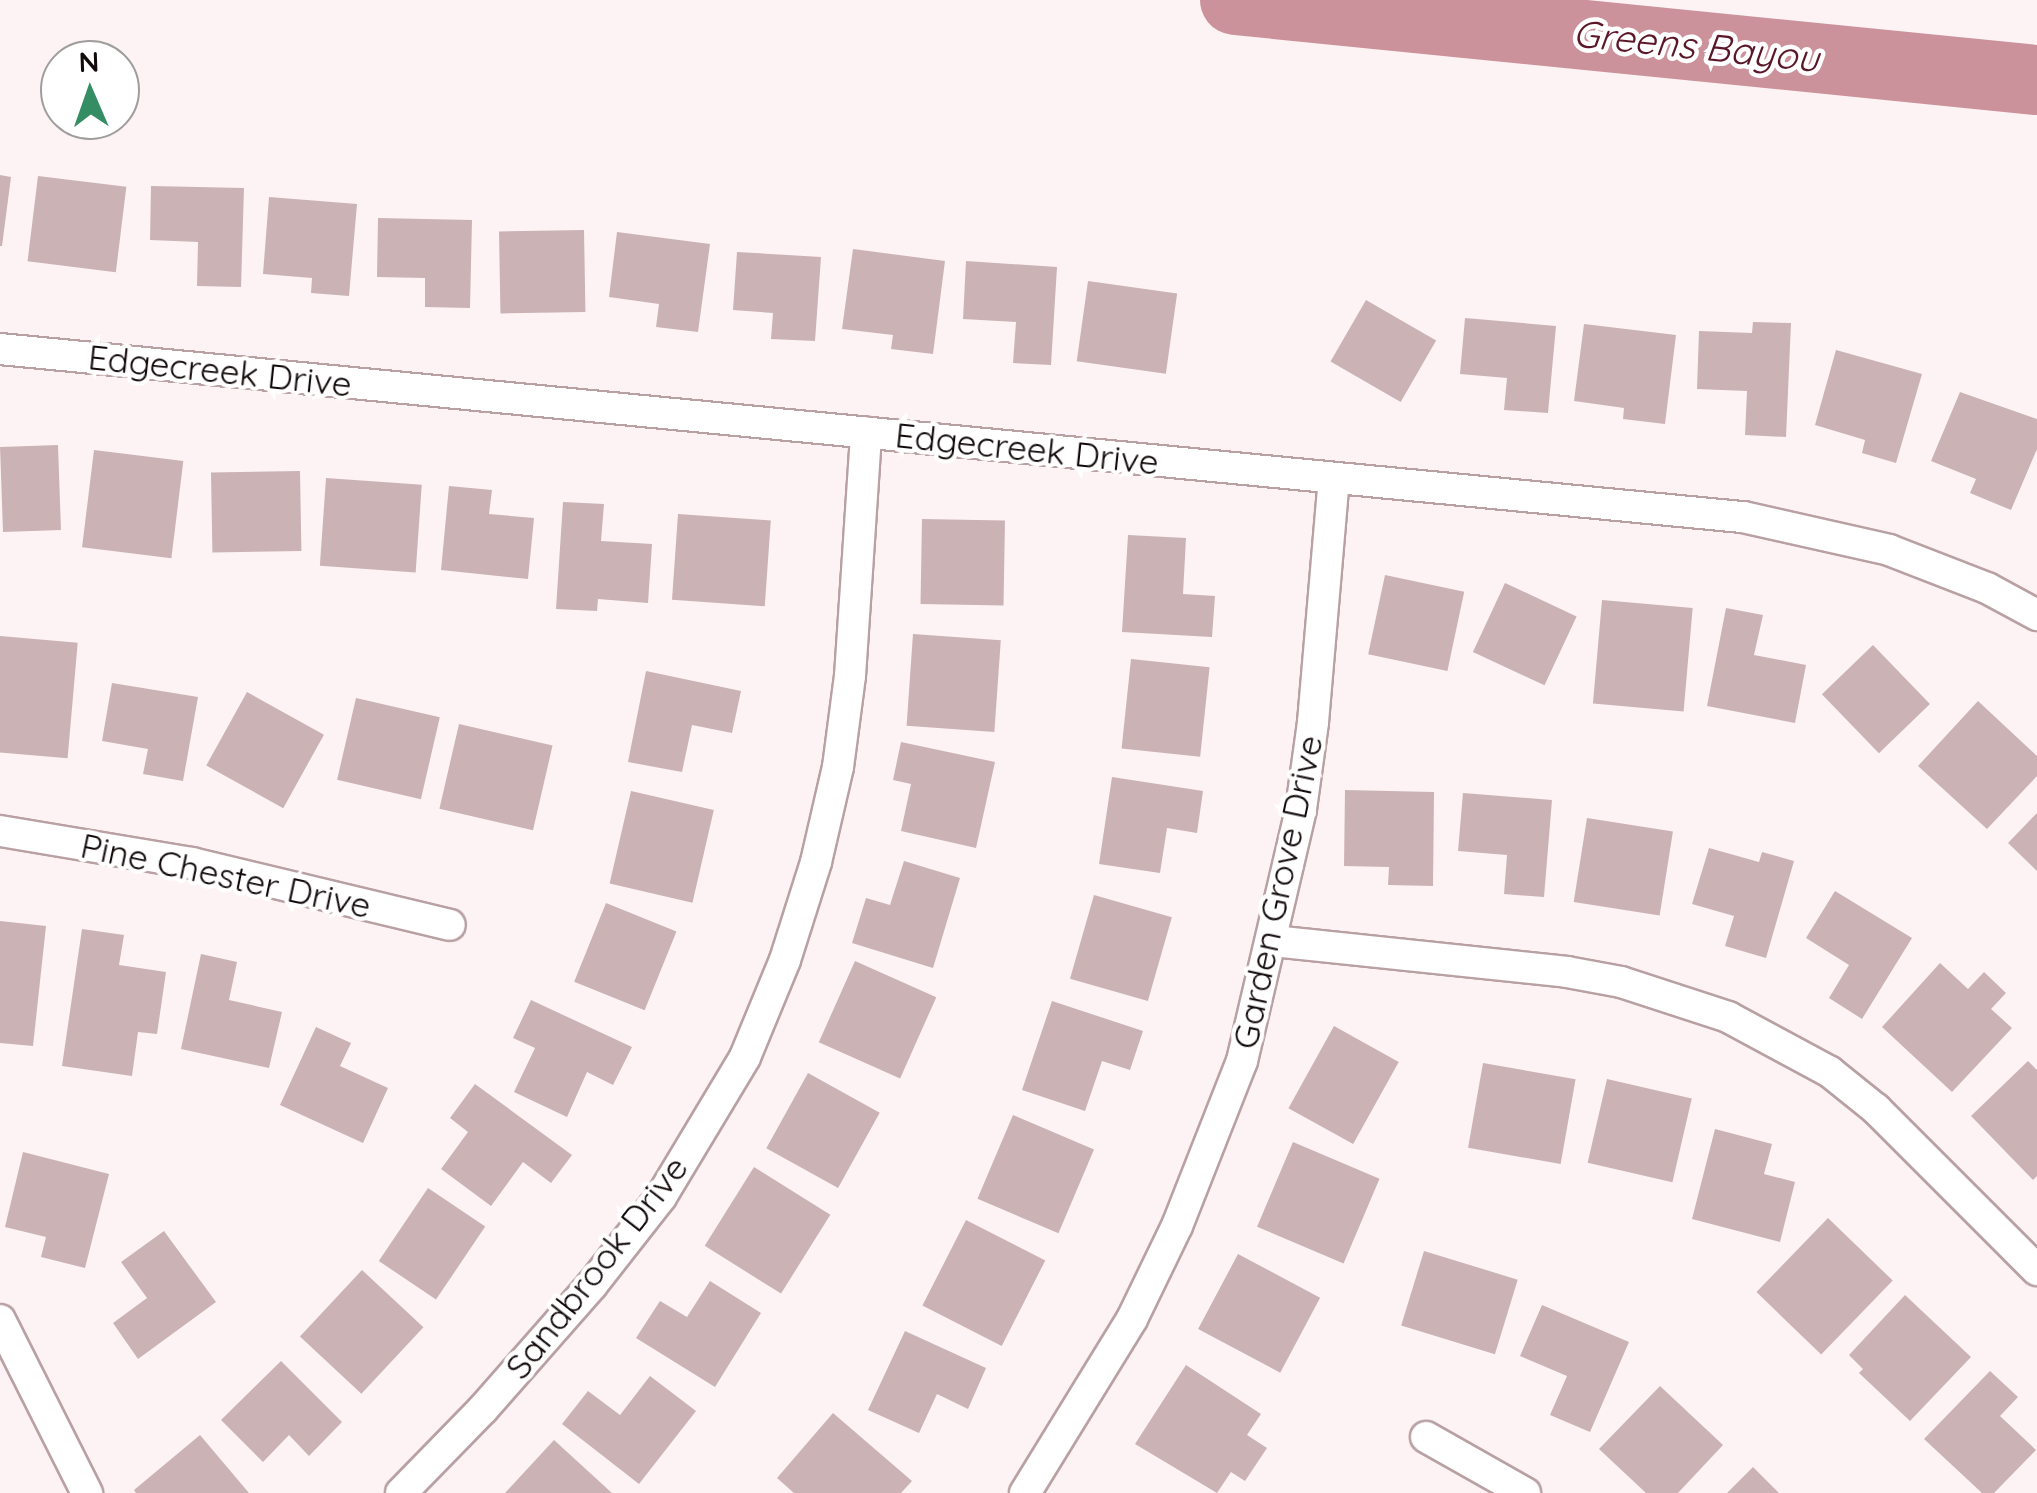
<!DOCTYPE html>
<style>
body{margin:0}
#map{position:relative;width:2037px;height:1493px;overflow:hidden;background:#fdf3f4;font-family:Quicksand,sans-serif}
div>[style]{position:absolute}
.river>*{height:70px;margin:-35px;padding:0 35px;transform-origin:35px;border-radius:35px;background:#cc929b}
.building>*{inset:0;background:#cbb2b5;transform-origin:0 0}
.roads{filter:drop-shadow(2px 0 #b8a0a3) drop-shadow(-2px 0 #b8a0a3) drop-shadow(0 2px #b8a0a3) drop-shadow(0 -2px #b8a0a3)}
.street>*{height:30px;margin:-15px;padding:0 15px;transform-origin:15px;border-radius:15px;background:#fff}
span{translate:-50% -50%;white-space:nowrap;text-align:center;line-height:1.15;-webkit-text-stroke:9px #fff;paint-order:stroke}
.street-label{font-size:35px;color:#11090a}
.water-label{font-size:38px;color:#5b1628;font-style:italic}
.north{position:absolute;left:40px;top:40px;width:100px;height:100px;box-sizing:border-box;background:#fff;border:2px solid #a09d9d;border-radius:50%;rotate:358deg;font-size:28px;font-weight:700;line-height:40px;text-align:center;color:#11090a}
.north::after{content:'';display:block;margin:auto;width:35px;height:45px;background:#358e63;clip-path:polygon(50% 0,100% 100%,50% 72%,0 100%)}
</style>
<div id="map">
<div class="river">
<i style="left:1235px;top:0;width:806px;rotate:5.7deg"></i>
</div>
<div class="building">
<i style="clip-path:polygon(0 175px,11px 177px,2px 246px,0 246px)"></i>
<i style="left:38px;top:176px;width:89px;height:86px;rotate:7deg"></i>
<i style="clip-path:polygon(151px 186px,244px 188px,241px 287px,197px 286px,198px 242px,150px 240px)"></i>
<i style="clip-path:polygon(269px 197px,357px 204px,349px 296px,311px 293px,312px 278px,263px 274px)"></i>
<i style="clip-path:polygon(378px 218px,472px 220px,470px 308px,425px 307px,425px 278px,377px 277px)"></i>
<i style="left:584px;top:230px;width:82px;height:85px;rotate:89deg"></i>
<i style="clip-path:polygon(617px 232px,710px 244px,698px 332px,656px 327px,659px 304px,609px 297px)"></i>
<i style="clip-path:polygon(853px 249px,945px 261px,933px 354px,891px 349px,893px 335px,842px 329px)"></i>
<i style="clip-path:polygon(737px 252px,821px 257px,815px 341px,771px 339px,773px 313px,733px 310px)"></i>
<i style="clip-path:polygon(966px 261px,1057px 267px,1051px 365px,1013px 363px,1016px 322px,963px 319px)"></i>
<i style="left:1088px;top:281px;width:90px;height:81px;rotate:8deg"></i>
<i style="left:1366px;top:300px;width:81px;height:71px;rotate:30deg"></i>
<i style="clip-path:polygon(1465px 318px,1556px 326px,1548px 413px,1504px 410px,1507px 378px,1460px 374px)"></i>
<i style="clip-path:polygon(1753px 322px,1791px 323px,1786px 437px,1745px 435px,1747px 391px,1697px 389px,1699px 331px,1752px 333px)"></i>
<i style="clip-path:polygon(1584px 324px,1676px 335px,1665px 424px,1623px 419px,1624px 408px,1574px 401px)"></i>
<i style="clip-path:polygon(1836px 350px,1922px 374px,1896px 463px,1862px 453px,1865px 440px,1815px 425px)"></i>
<i style="clip-path:polygon(1960px 392px,2037px 419px,2037px 449px,2011px 510px,1970px 493px,1976px 479px,1931px 461px)"></i>
<i style="left:58px;top:445px;width:85px;height:58px;rotate:88deg"></i>
<i style="left:94px;top:450px;width:90px;height:98px;rotate:7deg"></i>
<i style="left:300px;top:471px;width:80px;height:89px;rotate:89deg"></i>
<i style="left:326px;top:478px;width:96px;height:88px;rotate:4deg"></i>
<i style="clip-path:polygon(449px 486px,492px 490px,489px 514px,534px 518px,528px 579px,441px 570px)"></i>
<i style="clip-path:polygon(563px 502px,604px 504px,601px 541px,652px 544px,648px 603px,598px 599px,597px 611px,556px 609px)"></i>
<i style="left:678px;top:514px;width:93px;height:86px;rotate:4deg"></i>
<i style="left:922px;top:519px;width:83px;height:85px;rotate:1deg"></i>
<i style="clip-path:polygon(1128px 535px,1186px 538px,1183px 594px,1215px 596px,1212px 637px,1122px 632px)"></i>
<i style="left:1385px;top:575px;width:81px;height:81px;rotate:12deg"></i>
<i style="left:1505px;top:583px;width:79px;height:76px;rotate:25deg"></i>
<i style="left:1602px;top:600px;width:91px;height:104px;rotate:5deg"></i>
<i style="clip-path:polygon(1726px 608px,1763px 615px,1754px 655px,1806px 665px,1795px 723px,1707px 706px)"></i>
<i style="left:913px;top:634px;width:88px;height:92px;rotate:4deg"></i>
<i style="left:0;top:636px;width:78px;height:116px;rotate:5deg"></i>
<i style="left:1873px;top:645px;width:82px;height:71px;rotate:46deg"></i>
<i style="left:1131px;top:659px;width:79px;height:90px;rotate:6deg"></i>
<i style="clip-path:polygon(646px 671px,741px 691px,732px 733px,692px 725px,682px 772px,628px 762px)"></i>
<i style="clip-path:polygon(112px 683px,198px 697px,183px 781px,143px 774px,148px 749px,102px 741px)"></i>
<i style="left:247px;top:692px;width:88px;height:84px;rotate:29deg"></i>
<i style="left:356px;top:698px;width:86px;height:84px;rotate:13deg"></i>
<i style="clip-path:polygon(1978px 701px,2037px 756px,2037px 776px,1987px 829px,1918px 766px)"></i>
<i style="left:459px;top:724px;width:96px;height:87px;rotate:13deg"></i>
<i style="clip-path:polygon(901px 742px,995px 762px,976px 848px,901px 831px,911px 784px,893px 780px)"></i>
<i style="clip-path:polygon(1112px 777px,1203px 791px,1197px 833px,1167px 828px,1160px 873px,1099px 864px)"></i>
<i style="clip-path:polygon(1345px 790px,1434px 792px,1433px 886px,1388px 885px,1389px 867px,1344px 866px)"></i>
<i style="left:631px;top:791px;width:85px;height:95px;rotate:13deg"></i>
<i style="clip-path:polygon(1463px 793px,1552px 800px,1544px 897px,1504px 894px,1507px 855px,1458px 851px)"></i>
<i style="clip-path:polygon(2037px 813px,2037px 871px,2008px 843px)"></i>
<i style="left:1587px;top:818px;width:87px;height:85px;rotate:9deg"></i>
<i style="clip-path:polygon(1709px 848px,1759px 862px,1762px 852px,1794px 861px,1766px 958px,1725px 946px,1734px 916px,1692px 904px)"></i>
<i style="clip-path:polygon(904px 861px,960px 878px,933px 968px,852px 943px,866px 898px,890px 905px)"></i>
<i style="clip-path:polygon(1835px 891px,1912px 938px,1862px 1019px,1829px 998px,1849px 965px,1806px 938px)"></i>
<i style="left:1094px;top:895px;width:81px;height:87px;rotate:16deg"></i>
<i style="left:606px;top:903px;width:76px;height:85px;rotate:22deg"></i>
<i style="clip-path:polygon(0 921px,46px 926px,33px 1046px,0 1043px)"></i>
<i style="clip-path:polygon(82px 929px,124px 935px,119px 965px,166px 972px,157px 1034px,138px 1032px,132px 1076px,62px 1066px)"></i>
<i style="clip-path:polygon(201px 954px,237px 962px,229px 1000px,282px 1012px,269px 1068px,181px 1049px)"></i>
<i style="left:855px;top:961px;width:89px;height:89px;rotate:24deg"></i>
<i style="clip-path:polygon(1940px 963px,1968px 989px,1984px 972px,2006px 993px,1991px 1009px,2012px 1028px,1952px 1092px,1882px 1027px)"></i>
<i style="clip-path:polygon(531px 1000px,632px 1047px,613px 1085px,587px 1072px,567px 1117px,514px 1092px,535px 1048px,513px 1038px)"></i>
<i style="clip-path:polygon(1052px 1001px,1143px 1031px,1130px 1070px,1102px 1061px,1085px 1111px,1022px 1090px)"></i>
<i style="left:1334px;top:1026px;width:74px;height:94px;rotate:29deg"></i>
<i style="clip-path:polygon(316px 1027px,351px 1043px,340px 1066px,388px 1088px,363px 1143px,280px 1105px)"></i>
<i style="clip-path:polygon(2028px 1061px,2037px 1070px,2037px 1176px,2033px 1180px,1971px 1116px)"></i>
<i style="left:1483px;top:1063px;width:94px;height:86px;rotate:10deg"></i>
<i style="left:808px;top:1073px;width:82px;height:86px;rotate:29deg"></i>
<i style="left:1607px;top:1079px;width:87px;height:86px;rotate:13deg"></i>
<i style="clip-path:polygon(475px 1084px,572px 1155px,551px 1183px,523px 1162px,491px 1206px,441px 1169px,468px 1132px,450px 1118px)"></i>
<i style="left:1013px;top:1115px;width:88px;height:91px;rotate:23deg"></i>
<i style="clip-path:polygon(1715px 1129px,1772px 1144px,1764px 1174px,1795px 1182px,1780px 1242px,1692px 1219px)"></i>
<i style="left:1293px;top:1142px;width:94px;height:92px;rotate:23deg"></i>
<i style="clip-path:polygon(23px 1152px,109px 1174px,85px 1268px,41px 1257px,46px 1237px,5px 1227px)"></i>
<i style="left:754px;top:1167px;width:90px;height:93px;rotate:32deg"></i>
<i style="left:428px;top:1188px;width:69px;height:88px;rotate:34deg"></i>
<i style="left:1828px;top:1218px;width:90px;height:103px;rotate:44deg"></i>
<i style="left:966px;top:1220px;width:89px;height:96px;rotate:27deg"></i>
<i style="clip-path:polygon(164px 1231px,216px 1302px,138px 1359px,113px 1323px,147px 1298px,121px 1262px)"></i>
<i style="left:1424px;top:1251px;width:98px;height:78px;rotate:17deg"></i>
<i style="left:1238px;top:1254px;width:93px;height:85px;rotate:28deg"></i>
<i style="left:362px;top:1270px;width:84px;height:91px;rotate:43deg"></i>
<i style="clip-path:polygon(710px 1281px,761px 1313px,715px 1387px,636px 1338px,660px 1301px,687px 1317px)"></i>
<i style="clip-path:polygon(1905px 1295px,1971px 1357px,1910px 1421px,1859px 1373px,1863px 1369px,1849px 1355px)"></i>
<i style="clip-path:polygon(1542px 1305px,1629px 1342px,1590px 1432px,1550px 1415px,1567px 1376px,1520px 1356px)"></i>
<i style="clip-path:polygon(905px 1331px,986px 1368px,968px 1409px,937px 1394px,919px 1433px,868px 1410px)"></i>
<i style="clip-path:polygon(281px 1361px,342px 1422px,309px 1456px,289px 1435px,263px 1462px,221px 1420px)"></i>
<i style="clip-path:polygon(1186px 1365px,1261px 1414px,1247px 1435px,1267px 1448px,1245px 1481px,1231px 1472px,1217px 1493px,1135px 1444px)"></i>
<i style="clip-path:polygon(1990px 1371px,2018px 1397px,2000px 1416px,2036px 1450px,1994px 1493px,1982px 1493px,1924px 1439px)"></i>
<i style="clip-path:polygon(650px 1376px,696px 1411px,639px 1484px,562px 1424px,588px 1391px,620px 1415px)"></i>
<i style="clip-path:polygon(1660px 1386px,1723px 1445px,1678px 1493px,1646px 1493px,1599px 1449px)"></i>
<i style="clip-path:polygon(833px 1413px,912px 1481px,901px 1493px,794px 1493px,777px 1478px)"></i>
<i style="clip-path:polygon(200px 1435px,249px 1493px,136px 1493px,134px 1490px)"></i>
<i style="clip-path:polygon(554px 1440px,612px 1493px,505px 1493px)"></i>
<i style="clip-path:polygon(1753px 1467px,1779px 1493px,1727px 1493px)"></i>
</div>
<div class="roads">
<div class="street">
<i style="left:0;top:349px;width:1751px;rotate:5.51deg"></i>
<i style="left:1743px;top:517px;width:150px;rotate:12.7deg"></i>
<i style="left:1889px;top:550px;width:105px;rotate:21.2deg"></i>
<i style="left:1987px;top:588px;width:57px;rotate:28.4deg"></i>
<i style="left:0;top:831px;width:195px;rotate:9.5deg"></i>
<i style="left:192px;top:863px;width:265px;rotate:13.5deg"></i>
<i style="left:1273px;top:941px;width:296px;rotate:6deg"></i>
<i style="left:1567px;top:972px;width:55px;rotate:10.5deg"></i>
<i style="left:1621px;top:982px;width:113px;rotate:18.1deg"></i>
<i style="left:1728px;top:1017px;width:116px;rotate:28.3deg"></i>
<i style="left:1830px;top:1072px;width:59px;rotate:38.8deg"></i>
<i style="left:1876px;top:1109px;width:228px;rotate:45deg"></i>
<i style="left:0;top:1320px;width:194px;rotate:63.3deg"></i>
<i style="left:1426px;top:1437px;width:114px;rotate:29.5deg"></i>
<i style="left:401px;top:1493px;width:117px;rotate:-45.7deg"></i>
<i style="left:483px;top:1409px;width:165px;rotate:-48.7deg"></i>
<i style="left:592px;top:1285px;width:112px;rotate:-51.9deg"></i>
<i style="left:661px;top:1197px;width:163px;rotate:-59deg"></i>
<i style="left:745px;top:1057px;width:105px;rotate:-67.6deg"></i>
<i style="left:785px;top:960px;width:103px;rotate:-72.4deg"></i>
<i style="left:816px;top:862px;width:98px;rotate:-77deg"></i>
<i style="left:838px;top:767px;width:92px;rotate:-82.5deg"></i>
<i style="left:850px;top:676px;width:244px;rotate:-86.2deg"></i>
<i style="left:1025px;top:1493px;width:204px;rotate:-58.4deg"></i>
<i style="left:1132px;top:1319px;width:103px;rotate:-64.2deg"></i>
<i style="left:1177px;top:1226px;width:177px;rotate:-68.5deg"></i>
<i style="left:1242px;top:1061px;width:259px;rotate:-76.8deg"></i>
<i style="left:1301px;top:809px;width:88px;rotate:-82.1deg"></i>
<i style="left:1313px;top:722px;width:244px;rotate:-85.1deg"></i>
</div>
</div>
<div class="street-label">
<span style="left:220px;top:370px;rotate:6deg">Edgecreek Drive</span>
<span style="left:1027px;top:448px;rotate:6deg">Edgecreek Drive</span>
<span style="left:226px;top:875px;rotate:12deg">Pine Chester Drive</span>
<span style="left:1277px;top:892px;rotate:-78deg">Garden Grove Drive</span>
<span style="left:596px;top:1267px;rotate:-52deg">Sandbrook Drive</span>
</div>
<div class="water-label">
<span style="left:1696px;top:46px;rotate:6deg">Greens Bayou</span>
</div>
<div class="north">N</div>
</div>
